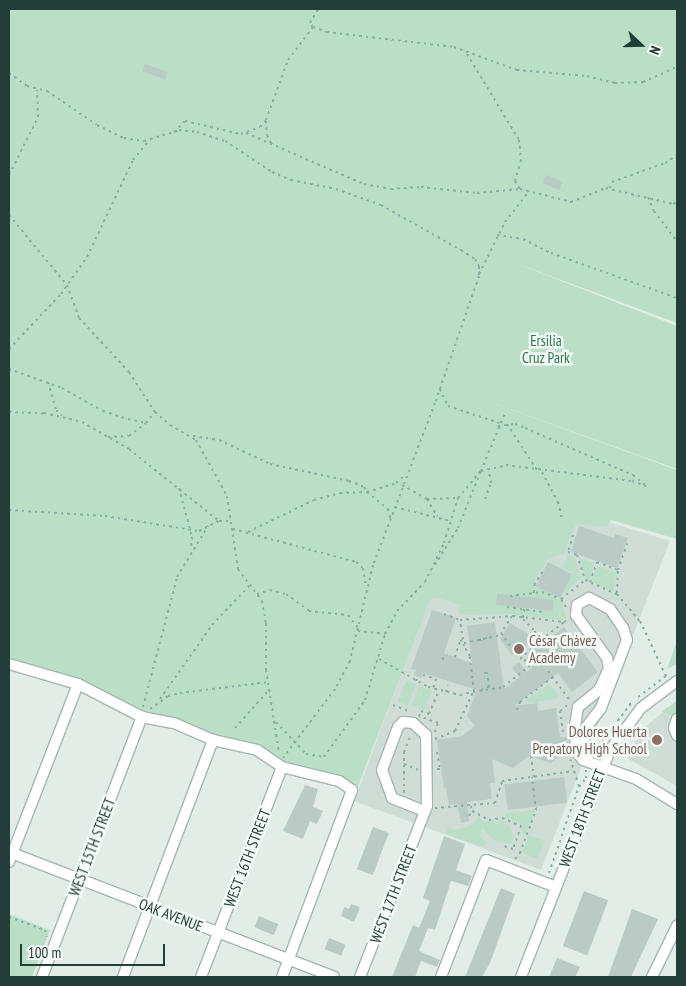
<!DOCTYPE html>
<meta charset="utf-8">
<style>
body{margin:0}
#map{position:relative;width:686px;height:986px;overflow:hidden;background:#e2ede8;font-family:"PT Sans Narrow",sans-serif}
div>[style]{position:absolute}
.built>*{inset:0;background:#d0ddd7}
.green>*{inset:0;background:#bbdec6;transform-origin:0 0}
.building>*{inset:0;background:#bacac5;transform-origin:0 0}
.path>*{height:2px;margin-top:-1px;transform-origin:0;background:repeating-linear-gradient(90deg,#82b1a4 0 2.5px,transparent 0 6.5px)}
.roads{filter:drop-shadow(1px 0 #a5b5b0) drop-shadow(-1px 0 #a5b5b0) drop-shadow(0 1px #a5b5b0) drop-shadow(0 -1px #a5b5b0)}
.minor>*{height:10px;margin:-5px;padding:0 5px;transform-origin:5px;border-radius:5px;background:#fff}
.dots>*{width:14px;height:14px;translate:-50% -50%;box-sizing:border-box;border:2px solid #f3f9f6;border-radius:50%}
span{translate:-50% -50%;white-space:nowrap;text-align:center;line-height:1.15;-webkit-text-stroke:5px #f3f9f6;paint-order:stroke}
.park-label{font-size:15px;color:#2b764b}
.education-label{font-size:15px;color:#785e54}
.left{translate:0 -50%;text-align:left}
.right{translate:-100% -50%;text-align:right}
.street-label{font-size:15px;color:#223e38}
.frame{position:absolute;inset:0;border:10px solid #223e38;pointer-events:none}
.north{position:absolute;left:616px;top:20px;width:50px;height:50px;-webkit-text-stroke:4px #f3f9f6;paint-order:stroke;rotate:111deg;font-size:14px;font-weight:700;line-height:20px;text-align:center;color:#223e38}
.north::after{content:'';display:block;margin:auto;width:18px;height:22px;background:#223e38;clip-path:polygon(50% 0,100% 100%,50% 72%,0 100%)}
.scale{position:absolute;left:20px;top:944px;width:145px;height:22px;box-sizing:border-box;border:2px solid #223e38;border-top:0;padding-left:6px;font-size:15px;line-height:18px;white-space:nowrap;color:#223e38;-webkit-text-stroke:4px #f3f9f6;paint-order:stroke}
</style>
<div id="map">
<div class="built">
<i style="clip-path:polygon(567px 509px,670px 541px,541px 870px,354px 801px,433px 589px)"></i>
<i style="clip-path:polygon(677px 700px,677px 786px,628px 759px,627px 753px,645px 727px)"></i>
</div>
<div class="green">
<i style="clip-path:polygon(9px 9px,677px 9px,677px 323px,502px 258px,677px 326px,677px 469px,454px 389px,677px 470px,677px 539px,611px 520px,607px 527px,576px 524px,564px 553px,548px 559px,534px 581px,561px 601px,566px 617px,563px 620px,509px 614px,467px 615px,459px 613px,460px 605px,436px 597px,430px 600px,357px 789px,342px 779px,284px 763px,279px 757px,231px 738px,212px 738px,147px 716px,9px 661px)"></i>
<i style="clip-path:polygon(568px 555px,574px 557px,581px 578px,562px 595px,572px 573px,562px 568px)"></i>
<i style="clip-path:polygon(578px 558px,594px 563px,589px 581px,586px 580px)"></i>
<i style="clip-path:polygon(597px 566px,616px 572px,614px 592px,592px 582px)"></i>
<i style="clip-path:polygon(677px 641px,677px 664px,667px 669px)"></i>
<i style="left:406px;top:681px;width:11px;height:22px;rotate:22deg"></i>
<i style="clip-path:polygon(548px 684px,559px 695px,556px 699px,528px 703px,527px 699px)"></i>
<i style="left:419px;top:686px;width:14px;height:21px;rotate:21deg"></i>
<i style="clip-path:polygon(677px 701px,677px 712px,672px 716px,662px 711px)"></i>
<i style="clip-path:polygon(535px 810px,526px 833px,521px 832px,523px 825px,505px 817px,505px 814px)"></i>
<i style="clip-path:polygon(478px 816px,484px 822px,503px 820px,511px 829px,514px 838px,511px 844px,495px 841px,482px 829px,480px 836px,487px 843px,483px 847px,445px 833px,448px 827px,455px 830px,473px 825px)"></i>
<i style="left:529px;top:835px;width:17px;height:19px;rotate:21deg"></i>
<i style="clip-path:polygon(9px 914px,50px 930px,32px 977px,9px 977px)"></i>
</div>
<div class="building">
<i style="left:145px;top:64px;width:24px;height:8px;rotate:19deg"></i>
<i style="left:546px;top:175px;width:18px;height:9px;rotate:22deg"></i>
<i style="clip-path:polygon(579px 526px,614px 538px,615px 534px,628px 538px,617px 568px,571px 552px)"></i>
<i style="left:548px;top:562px;width:27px;height:27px;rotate:27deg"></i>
<i style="left:497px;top:594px;width:57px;height:11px;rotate:6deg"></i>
<i style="clip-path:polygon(432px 610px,456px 618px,444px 653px,472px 663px,467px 626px,495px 622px,504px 689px,520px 677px,512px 668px,519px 662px,527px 672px,540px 658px,529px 644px,512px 655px,500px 639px,510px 623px,542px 643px,564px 627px,598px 672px,572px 692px,558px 673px,514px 706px,537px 703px,538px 711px,556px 708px,560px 737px,567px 737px,569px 748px,551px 763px,529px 756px,513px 768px,492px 759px,495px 783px,490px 783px,492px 799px,467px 802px,469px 821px,461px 823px,457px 804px,449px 805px,446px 788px,444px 788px,437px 740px,462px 736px,475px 726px,467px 716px,477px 690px,423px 673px,422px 678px,414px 675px,416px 670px,411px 669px)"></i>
<i style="left:564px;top:777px;width:26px;height:60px;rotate:83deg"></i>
<i style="clip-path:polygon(305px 785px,318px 789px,313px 807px,323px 811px,317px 824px,310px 821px,303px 839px,283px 831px)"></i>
<i style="left:373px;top:827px;width:17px;height:45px;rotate:21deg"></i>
<i style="clip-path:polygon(444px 836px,465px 844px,456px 870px,472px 876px,468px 886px,451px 881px,435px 930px,428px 928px,419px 951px,440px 960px,437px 967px,421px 961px,415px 977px,392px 977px,413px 925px,419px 928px,430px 901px,423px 898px)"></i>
<i style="clip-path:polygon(501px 888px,515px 894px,490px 963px,482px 977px,465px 977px)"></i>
<i style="left:584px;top:891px;width:26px;height:59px;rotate:21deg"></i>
<i style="clip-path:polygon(351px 904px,360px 907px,354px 922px,341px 916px,344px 907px,349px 909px)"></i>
<i style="clip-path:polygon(632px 909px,658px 919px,631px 977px,608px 977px)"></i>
<i style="left:259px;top:916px;width:21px;height:12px;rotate:23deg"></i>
<i style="left:329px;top:938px;width:18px;height:12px;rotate:22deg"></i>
<i style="clip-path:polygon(557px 958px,580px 967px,575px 977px,549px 977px)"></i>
</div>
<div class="path">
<i style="left:313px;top:27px;width:15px;rotate:20deg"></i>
<i style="left:327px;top:32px;width:128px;rotate:6.7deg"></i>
<i style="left:454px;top:47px;width:67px;rotate:20.1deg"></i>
<i style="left:517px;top:70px;width:70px;rotate:4.9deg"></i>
<i style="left:587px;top:76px;width:29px;rotate:14deg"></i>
<i style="left:615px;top:83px;width:28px;rotate:-2deg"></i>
<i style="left:643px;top:82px;width:37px;rotate:-24deg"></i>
<i style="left:467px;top:54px;width:100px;rotate:58.8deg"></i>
<i style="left:519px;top:140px;width:20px;rotate:84deg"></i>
<i style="left:521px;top:160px;width:22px;rotate:106deg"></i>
<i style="left:515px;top:181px;width:9px;rotate:58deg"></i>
<i style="left:520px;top:189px;width:53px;rotate:14.3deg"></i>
<i style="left:571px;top:202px;width:38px;rotate:-22deg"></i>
<i style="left:606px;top:188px;width:69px;rotate:13.4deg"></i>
<i style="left:673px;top:204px;width:4px;rotate:-27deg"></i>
<i style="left:9px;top:73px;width:22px;rotate:36deg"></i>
<i style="left:27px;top:86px;width:21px;rotate:14deg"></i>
<i style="left:47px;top:91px;width:60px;rotate:34.2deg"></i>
<i style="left:97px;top:125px;width:30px;rotate:26deg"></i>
<i style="left:124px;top:138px;width:20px;rotate:9deg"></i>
<i style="left:144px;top:141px;width:37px;rotate:-17deg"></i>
<i style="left:179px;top:130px;width:18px;rotate:6deg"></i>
<i style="left:197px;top:132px;width:29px;rotate:18deg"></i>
<i style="left:225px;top:141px;width:56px;rotate:33.4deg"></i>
<i style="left:272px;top:172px;width:21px;rotate:23deg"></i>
<i style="left:291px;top:180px;width:46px;rotate:11.3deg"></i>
<i style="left:336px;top:189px;width:48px;rotate:19.6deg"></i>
<i style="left:381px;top:205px;width:92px;rotate:29.4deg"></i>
<i style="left:461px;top:250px;width:17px;rotate:33deg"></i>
<i style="left:475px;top:259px;width:8px;rotate:60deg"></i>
<i style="left:479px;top:266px;width:10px;rotate:90deg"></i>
<i style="left:479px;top:276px;width:134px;rotate:109.1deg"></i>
<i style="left:435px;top:403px;width:173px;rotate:110.9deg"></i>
<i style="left:373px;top:565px;width:99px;rotate:103.5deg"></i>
<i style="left:350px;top:661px;width:32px;rotate:118deg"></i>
<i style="left:335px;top:689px;width:86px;rotate:127deg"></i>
<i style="left:266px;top:121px;width:14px;rotate:86deg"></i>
<i style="left:267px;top:135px;width:11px;rotate:63deg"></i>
<i style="left:174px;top:132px;width:16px;rotate:-45deg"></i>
<i style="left:185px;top:121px;width:57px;rotate:13.1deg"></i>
<i style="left:241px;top:134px;width:20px;rotate:-20deg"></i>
<i style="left:260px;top:127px;width:9px;rotate:-49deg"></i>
<i style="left:266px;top:120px;width:64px;rotate:-69.9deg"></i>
<i style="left:288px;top:60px;width:41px;rotate:-52.9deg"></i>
<i style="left:313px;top:27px;width:5px;rotate:-127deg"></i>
<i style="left:310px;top:23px;width:16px;rotate:-60deg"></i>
<i style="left:246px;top:133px;width:129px;rotate:23.4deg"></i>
<i style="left:364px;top:184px;width:27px;rotate:10deg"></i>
<i style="left:391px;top:189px;width:30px;rotate:-4deg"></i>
<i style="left:421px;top:187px;width:56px;rotate:6.1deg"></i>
<i style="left:477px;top:193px;width:43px;rotate:-5.3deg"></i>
<i style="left:9px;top:175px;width:65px;rotate:-63.4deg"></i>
<i style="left:38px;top:117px;width:27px;rotate:-92deg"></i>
<i style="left:610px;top:188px;width:6px;rotate:-72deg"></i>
<i style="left:612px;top:182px;width:56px;rotate:-19.7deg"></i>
<i style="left:665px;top:163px;width:14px;rotate:-34deg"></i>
<i style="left:648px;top:197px;width:15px;rotate:67deg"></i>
<i style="left:654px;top:211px;width:38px;rotate:53deg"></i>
<i style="left:9px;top:215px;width:91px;rotate:50.4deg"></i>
<i style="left:67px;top:285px;width:35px;rotate:70deg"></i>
<i style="left:79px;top:318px;width:74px;rotate:47.2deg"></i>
<i style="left:129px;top:372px;width:48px;rotate:57deg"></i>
<i style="left:155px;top:412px;width:20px;rotate:41deg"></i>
<i style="left:170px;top:425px;width:30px;rotate:30deg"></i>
<i style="left:196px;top:440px;width:64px;rotate:61deg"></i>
<i style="left:227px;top:496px;width:74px;rotate:81.4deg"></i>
<i style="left:238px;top:569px;width:40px;rotate:53deg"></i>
<i style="left:262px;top:601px;width:22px;rotate:80deg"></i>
<i style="left:266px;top:623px;width:47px;rotate:90deg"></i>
<i style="left:266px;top:670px;width:83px;rotate:81deg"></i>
<i style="left:497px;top:235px;width:26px;rotate:9deg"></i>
<i style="left:523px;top:239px;width:31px;rotate:27deg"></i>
<i style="left:551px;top:253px;width:134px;rotate:19.7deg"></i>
<i style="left:479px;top:274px;width:58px;rotate:-63.4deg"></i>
<i style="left:505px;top:222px;width:39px;rotate:-52deg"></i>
<i style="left:9px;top:349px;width:76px;rotate:-46.6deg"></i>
<i style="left:61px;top:294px;width:45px;rotate:-54.9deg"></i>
<i style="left:87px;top:257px;width:107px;rotate:-64.6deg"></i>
<i style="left:133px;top:160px;width:26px;rotate:-51deg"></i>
<i style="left:9px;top:369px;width:56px;rotate:19.7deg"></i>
<i style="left:62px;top:388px;width:47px;rotate:29.3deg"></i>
<i style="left:103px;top:411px;width:26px;rotate:18deg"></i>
<i style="left:128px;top:419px;width:18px;rotate:13deg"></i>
<i style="left:146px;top:423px;width:14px;rotate:-51deg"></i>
<i style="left:48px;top:382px;width:29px;rotate:74deg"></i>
<i style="left:56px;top:410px;width:8px;rotate:45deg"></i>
<i style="left:440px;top:389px;width:19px;rotate:65deg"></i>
<i style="left:448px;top:406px;width:54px;rotate:18.4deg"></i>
<i style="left:9px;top:412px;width:35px;rotate:2deg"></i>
<i style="left:44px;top:413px;width:39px;rotate:13deg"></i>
<i style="left:82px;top:422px;width:54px;rotate:29.9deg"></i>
<i style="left:129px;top:449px;width:115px;rotate:38.7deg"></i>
<i style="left:507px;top:424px;width:55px;rotate:56.9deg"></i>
<i style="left:498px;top:426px;width:17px;rotate:-7deg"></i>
<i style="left:515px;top:424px;width:11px;rotate:22deg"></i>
<i style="left:525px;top:428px;width:118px;rotate:23.5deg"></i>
<i style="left:633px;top:475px;width:16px;rotate:40deg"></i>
<i style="left:193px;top:436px;width:26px;rotate:9deg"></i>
<i style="left:219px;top:440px;width:56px;rotate:25.2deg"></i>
<i style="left:270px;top:464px;width:81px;rotate:12.1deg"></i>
<i style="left:349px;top:481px;width:16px;rotate:22deg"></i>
<i style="left:364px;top:487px;width:6px;rotate:59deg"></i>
<i style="left:367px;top:492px;width:30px;rotate:-17deg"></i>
<i style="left:396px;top:483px;width:12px;rotate:-42deg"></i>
<i style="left:108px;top:437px;width:21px;rotate:-3deg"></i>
<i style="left:129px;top:436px;width:21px;rotate:-37deg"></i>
<i style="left:542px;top:472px;width:34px;rotate:62deg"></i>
<i style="left:558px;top:502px;width:18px;rotate:77deg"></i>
<i style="left:402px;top:485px;width:29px;rotate:29deg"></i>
<i style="left:427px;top:499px;width:31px;rotate:-2deg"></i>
<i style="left:179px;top:488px;width:51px;rotate:75.1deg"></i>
<i style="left:192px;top:537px;width:12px;rotate:95deg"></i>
<i style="left:427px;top:499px;width:20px;rotate:60deg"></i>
<i style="left:485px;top:499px;width:17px;rotate:-69deg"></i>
<i style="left:491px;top:483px;width:11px;rotate:-100deg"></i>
<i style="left:395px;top:507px;width:57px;rotate:14.3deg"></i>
<i style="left:9px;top:510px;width:96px;rotate:3.6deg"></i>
<i style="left:105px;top:516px;width:95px;rotate:9.1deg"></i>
<i style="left:199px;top:531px;width:22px;rotate:-27deg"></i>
<i style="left:219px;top:521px;width:13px"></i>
<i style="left:233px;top:529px;width:127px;rotate:15deg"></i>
<i style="left:356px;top:562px;width:9px;rotate:41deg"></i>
<i style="left:363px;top:568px;width:18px;rotate:81deg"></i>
<i style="left:248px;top:532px;width:73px;rotate:-25.9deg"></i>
<i style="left:314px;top:500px;width:27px;rotate:-15deg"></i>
<i style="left:340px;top:493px;width:27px;rotate:-2deg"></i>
<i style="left:367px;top:492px;width:27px;rotate:39deg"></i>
<i style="left:388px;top:509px;width:11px;rotate:75deg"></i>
<i style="left:573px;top:535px;width:18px;rotate:106deg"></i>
<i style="left:568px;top:552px;width:9px;rotate:18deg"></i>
<i style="left:577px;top:555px;width:25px;rotate:72deg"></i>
<i style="left:435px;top:565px;width:44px;rotate:-58.1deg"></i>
<i style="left:458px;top:528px;width:61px;rotate:-68deg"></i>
<i style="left:481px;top:471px;width:26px;rotate:-13deg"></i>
<i style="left:506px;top:465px;width:127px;rotate:7.2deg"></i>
<i style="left:632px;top:481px;width:15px;rotate:20deg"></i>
<i style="left:590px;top:582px;width:21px;rotate:-71deg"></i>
<i style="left:597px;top:562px;width:22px;rotate:21deg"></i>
<i style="left:534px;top:593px;width:8px;rotate:-90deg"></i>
<i style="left:534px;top:585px;width:17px;rotate:-57deg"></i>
<i style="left:617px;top:593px;width:23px;rotate:-88deg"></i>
<i style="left:618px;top:570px;width:28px;rotate:-71deg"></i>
<i style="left:257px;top:594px;width:14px;rotate:-17deg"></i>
<i style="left:270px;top:590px;width:16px;rotate:14deg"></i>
<i style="left:286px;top:594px;width:29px;rotate:36deg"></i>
<i style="left:309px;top:611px;width:39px;rotate:6deg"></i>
<i style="left:348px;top:615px;width:16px;rotate:52deg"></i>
<i style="left:510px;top:596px;width:32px;rotate:-7deg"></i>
<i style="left:542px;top:592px;width:20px;rotate:20deg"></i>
<i style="left:507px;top:607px;width:35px;rotate:8deg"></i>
<i style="left:566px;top:607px;width:9px;rotate:-122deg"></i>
<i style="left:561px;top:599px;width:31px;rotate:-38deg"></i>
<i style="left:585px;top:580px;width:35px;rotate:24deg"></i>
<i style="left:617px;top:594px;width:35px;rotate:50deg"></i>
<i style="left:640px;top:621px;width:63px;rotate:64.7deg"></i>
<i style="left:524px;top:609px;width:10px;rotate:96deg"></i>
<i style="left:523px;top:619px;width:17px;rotate:45deg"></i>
<i style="left:535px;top:631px;width:13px;rotate:86deg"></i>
<i style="left:536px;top:644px;width:36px;rotate:-38deg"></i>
<i style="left:444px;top:614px;width:17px;rotate:21deg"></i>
<i style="left:512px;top:616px;width:20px;rotate:123deg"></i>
<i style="left:501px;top:633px;width:32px;rotate:54deg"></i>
<i style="left:520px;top:659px;width:22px;rotate:-43deg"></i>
<i style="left:358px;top:631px;width:27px;rotate:6deg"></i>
<i style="left:479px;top:640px;width:8px;rotate:-14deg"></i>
<i style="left:464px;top:643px;width:39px;rotate:-12deg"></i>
<i style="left:455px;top:657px;width:17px;rotate:-73deg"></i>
<i style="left:460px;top:641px;width:3px;rotate:-18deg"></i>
<i style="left:442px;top:658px;width:5px;rotate:22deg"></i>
<i style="left:379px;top:659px;width:56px;rotate:29.7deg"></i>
<i style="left:428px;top:687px;width:33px;rotate:14deg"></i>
<i style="left:460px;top:695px;width:12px;rotate:-14deg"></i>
<i style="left:548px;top:671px;width:38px;rotate:53deg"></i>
<i style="left:484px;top:673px;width:6px;rotate:-9deg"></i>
<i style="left:423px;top:675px;width:14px;rotate:17deg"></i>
<i style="left:436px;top:679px;width:9px;rotate:108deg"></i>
<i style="left:416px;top:681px;width:5px;rotate:-68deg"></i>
<i style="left:481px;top:690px;width:9px;rotate:-21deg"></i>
<i style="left:489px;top:687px;width:15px;rotate:-98deg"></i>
<i style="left:474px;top:691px;width:35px;rotate:-97deg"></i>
<i style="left:470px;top:656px;width:12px;rotate:-121deg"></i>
<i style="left:464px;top:646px;width:26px;rotate:-99deg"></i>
<i style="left:460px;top:620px;width:53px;rotate:-4.3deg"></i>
<i style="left:513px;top:616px;width:51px;rotate:6.7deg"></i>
<i style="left:564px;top:622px;width:5px;rotate:-37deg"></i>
<i style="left:446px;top:692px;width:7px;rotate:-74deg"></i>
<i style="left:638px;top:697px;width:35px;rotate:-37deg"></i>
<i style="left:160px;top:699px;width:90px;rotate:-54.9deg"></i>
<i style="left:212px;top:625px;width:54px;rotate:-46.5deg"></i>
<i style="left:393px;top:705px;width:18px;rotate:22deg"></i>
<i style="left:143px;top:707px;width:134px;rotate:-75.3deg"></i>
<i style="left:177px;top:577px;width:60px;rotate:-58.7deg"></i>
<i style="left:150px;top:709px;width:22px;rotate:-36deg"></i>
<i style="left:168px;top:696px;width:12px;rotate:-14deg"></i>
<i style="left:180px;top:693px;width:89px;rotate:-7.1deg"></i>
<i style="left:517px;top:710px;width:9px;rotate:-69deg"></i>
<i style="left:520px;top:702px;width:41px;rotate:-37.1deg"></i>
<i style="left:276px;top:722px;width:44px;rotate:46.8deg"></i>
<i style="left:306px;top:754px;width:18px;rotate:9deg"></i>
<i style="left:324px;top:757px;width:70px;rotate:-54.3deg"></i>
<i style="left:365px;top:700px;width:69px;rotate:-73.1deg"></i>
<i style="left:385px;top:634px;width:26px;rotate:-62deg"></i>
<i style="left:397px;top:611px;width:40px;rotate:-46deg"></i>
<i style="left:425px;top:582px;width:43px;rotate:-64deg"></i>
<i style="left:444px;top:543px;width:47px;rotate:-72.7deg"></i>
<i style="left:458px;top:498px;width:35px;rotate:-50deg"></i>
<i style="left:481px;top:471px;width:63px;rotate:-67.5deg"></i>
<i style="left:235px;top:728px;width:51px;rotate:-48.2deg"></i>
<i style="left:435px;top:732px;width:9px;rotate:-72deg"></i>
<i style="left:438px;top:723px;width:20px;rotate:-160deg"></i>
<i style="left:419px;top:716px;width:5px;rotate:-68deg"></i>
<i style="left:421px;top:711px;width:9px;rotate:21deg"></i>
<i style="left:429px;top:714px;width:26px;rotate:-67deg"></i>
<i style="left:563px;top:732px;width:21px;rotate:-98deg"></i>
<i style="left:560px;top:711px;width:11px;rotate:-38deg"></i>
<i style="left:435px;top:739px;width:22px;rotate:-22deg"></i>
<i style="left:455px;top:731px;width:43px;rotate:-65.2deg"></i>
<i style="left:473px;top:692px;width:30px;rotate:-9deg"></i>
<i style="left:503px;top:687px;width:34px;rotate:-38deg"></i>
<i style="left:530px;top:666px;width:12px;rotate:-132deg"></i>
<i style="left:437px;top:752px;width:17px;rotate:80deg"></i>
<i style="left:440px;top:769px;width:3px;rotate:180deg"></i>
<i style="left:594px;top:752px;width:63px;rotate:-52.8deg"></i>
<i style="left:531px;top:756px;width:21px;rotate:82deg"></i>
<i style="left:404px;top:764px;width:15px;rotate:23deg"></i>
<i style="left:579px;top:787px;width:11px;rotate:-52deg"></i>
<i style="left:586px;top:778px;width:8px;rotate:-90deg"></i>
<i style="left:404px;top:793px;width:41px;rotate:-90deg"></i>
<i style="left:404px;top:752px;width:18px;rotate:-68deg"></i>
<i style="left:471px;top:806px;width:5px;rotate:79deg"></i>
<i style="left:472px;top:811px;width:18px;rotate:27deg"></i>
<i style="left:435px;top:808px;width:60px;rotate:-4.8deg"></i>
<i style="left:495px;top:803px;width:23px;rotate:-72deg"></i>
<i style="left:502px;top:781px;width:72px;rotate:-8deg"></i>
<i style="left:469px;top:816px;width:6px;rotate:-59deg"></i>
<i style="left:489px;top:820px;width:13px;rotate:-9deg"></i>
<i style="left:502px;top:818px;width:21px;rotate:23deg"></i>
<i style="left:521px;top:826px;width:24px;rotate:109deg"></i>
<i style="left:513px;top:849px;width:9px;rotate:-162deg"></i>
<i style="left:515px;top:859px;width:8px;rotate:-50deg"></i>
<i style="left:520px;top:853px;width:46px;rotate:-69.6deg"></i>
<i style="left:536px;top:810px;width:33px;rotate:-97deg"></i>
<i style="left:549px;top:873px;width:92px;rotate:-71deg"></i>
<i style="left:579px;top:786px;width:28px;rotate:-108deg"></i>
<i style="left:9px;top:917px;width:38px;rotate:20deg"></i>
<i style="left:45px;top:930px;width:7px;rotate:74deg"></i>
</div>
<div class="roads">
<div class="minor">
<i style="left:9px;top:664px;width:72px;rotate:16.2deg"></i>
<i style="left:78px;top:684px;width:72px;rotate:27.3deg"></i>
<i style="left:142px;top:717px;width:33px;rotate:11deg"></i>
<i style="left:174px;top:723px;width:43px;rotate:23.6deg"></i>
<i style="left:213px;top:740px;width:45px;rotate:12.8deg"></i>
<i style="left:257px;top:750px;width:30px;rotate:34deg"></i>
<i style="left:282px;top:767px;width:59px;rotate:13.8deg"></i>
<i style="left:339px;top:781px;width:16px;rotate:35deg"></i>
<i style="left:352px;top:790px;width:200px;rotate:110.5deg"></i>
<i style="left:677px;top:719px;width:9px;rotate:108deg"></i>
<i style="left:674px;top:728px;width:8px;rotate:67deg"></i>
<i style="left:589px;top:761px;width:12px;rotate:-114deg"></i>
<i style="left:584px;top:750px;width:20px;rotate:-90deg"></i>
<i style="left:584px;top:730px;width:28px;rotate:-52deg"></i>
<i style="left:601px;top:708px;width:73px;rotate:-69.1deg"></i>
<i style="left:627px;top:640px;width:13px;rotate:-108deg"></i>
<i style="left:623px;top:628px;width:23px;rotate:-124deg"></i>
<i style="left:610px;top:609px;width:24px;rotate:-152deg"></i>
<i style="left:589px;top:598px;width:14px;rotate:150deg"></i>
<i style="left:577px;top:605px;width:10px;rotate:96deg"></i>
<i style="left:576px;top:615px;width:53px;rotate:54.2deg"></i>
<i style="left:607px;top:658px;width:10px;rotate:79deg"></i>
<i style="left:609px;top:668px;width:24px;rotate:114deg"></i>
<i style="left:599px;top:690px;width:27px;rotate:141deg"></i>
<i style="left:578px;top:707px;width:24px;rotate:99deg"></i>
<i style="left:574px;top:731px;width:21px;rotate:82deg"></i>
<i style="left:577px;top:752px;width:10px;rotate:53deg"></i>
<i style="left:583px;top:760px;width:56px;rotate:19.7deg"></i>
<i style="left:636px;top:779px;width:48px;rotate:31.4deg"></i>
<i style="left:9px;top:852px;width:348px;rotate:21deg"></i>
<i style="left:9px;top:862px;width:191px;rotate:-68.8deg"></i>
<i style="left:42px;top:977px;width:279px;rotate:-69deg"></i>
<i style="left:123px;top:977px;width:254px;rotate:-69.2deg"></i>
<i style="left:201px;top:977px;width:225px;rotate:-68.9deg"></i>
<i style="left:360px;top:977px;width:178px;rotate:-68.6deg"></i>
<i style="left:425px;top:811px;width:5px;rotate:-68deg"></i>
<i style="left:427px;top:806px;width:71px;rotate:-90.8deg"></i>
<i style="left:426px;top:735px;width:18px;rotate:-137deg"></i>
<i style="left:413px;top:723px;width:10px;rotate:-174deg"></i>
<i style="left:403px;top:722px;width:7px;rotate:135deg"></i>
<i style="left:398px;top:727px;width:46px;rotate:110.4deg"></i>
<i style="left:382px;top:770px;width:30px;rotate:70deg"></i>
<i style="left:392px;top:798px;width:35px;rotate:22deg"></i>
<i style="left:441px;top:977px;width:125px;rotate:-69deg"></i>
<i style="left:486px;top:860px;width:75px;rotate:21.1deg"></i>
<i style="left:521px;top:977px;width:244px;rotate:-68.6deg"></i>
<i style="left:610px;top:750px;width:52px;rotate:-53.6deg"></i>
<i style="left:641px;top:708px;width:45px;rotate:-36.9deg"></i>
<i style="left:652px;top:977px;width:57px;rotate:-63.9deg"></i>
</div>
</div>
<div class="dots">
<i style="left:519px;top:649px;background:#8d6e63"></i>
<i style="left:657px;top:740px;background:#8d6e63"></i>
</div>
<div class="park-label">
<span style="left:546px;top:349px">Ersilia<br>Cruz Park</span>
</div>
<div class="education-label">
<span class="left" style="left:529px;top:649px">César Chávez<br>Academy</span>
<span class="right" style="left:647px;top:740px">Dolores Huerta<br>Prepatory High School</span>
</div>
<div class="street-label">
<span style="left:582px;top:818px;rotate:-69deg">WEST 18TH STREET</span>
<span style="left:92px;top:847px;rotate:-69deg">WEST 15TH STREET</span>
<span style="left:247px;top:858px;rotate:-69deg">WEST 16TH STREET</span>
<span style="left:393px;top:894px;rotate:-69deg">WEST 17TH STREET</span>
<span style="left:171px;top:915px;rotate:21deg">OAK AVENUE</span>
</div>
<div class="frame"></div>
<div class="north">N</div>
<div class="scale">100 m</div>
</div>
